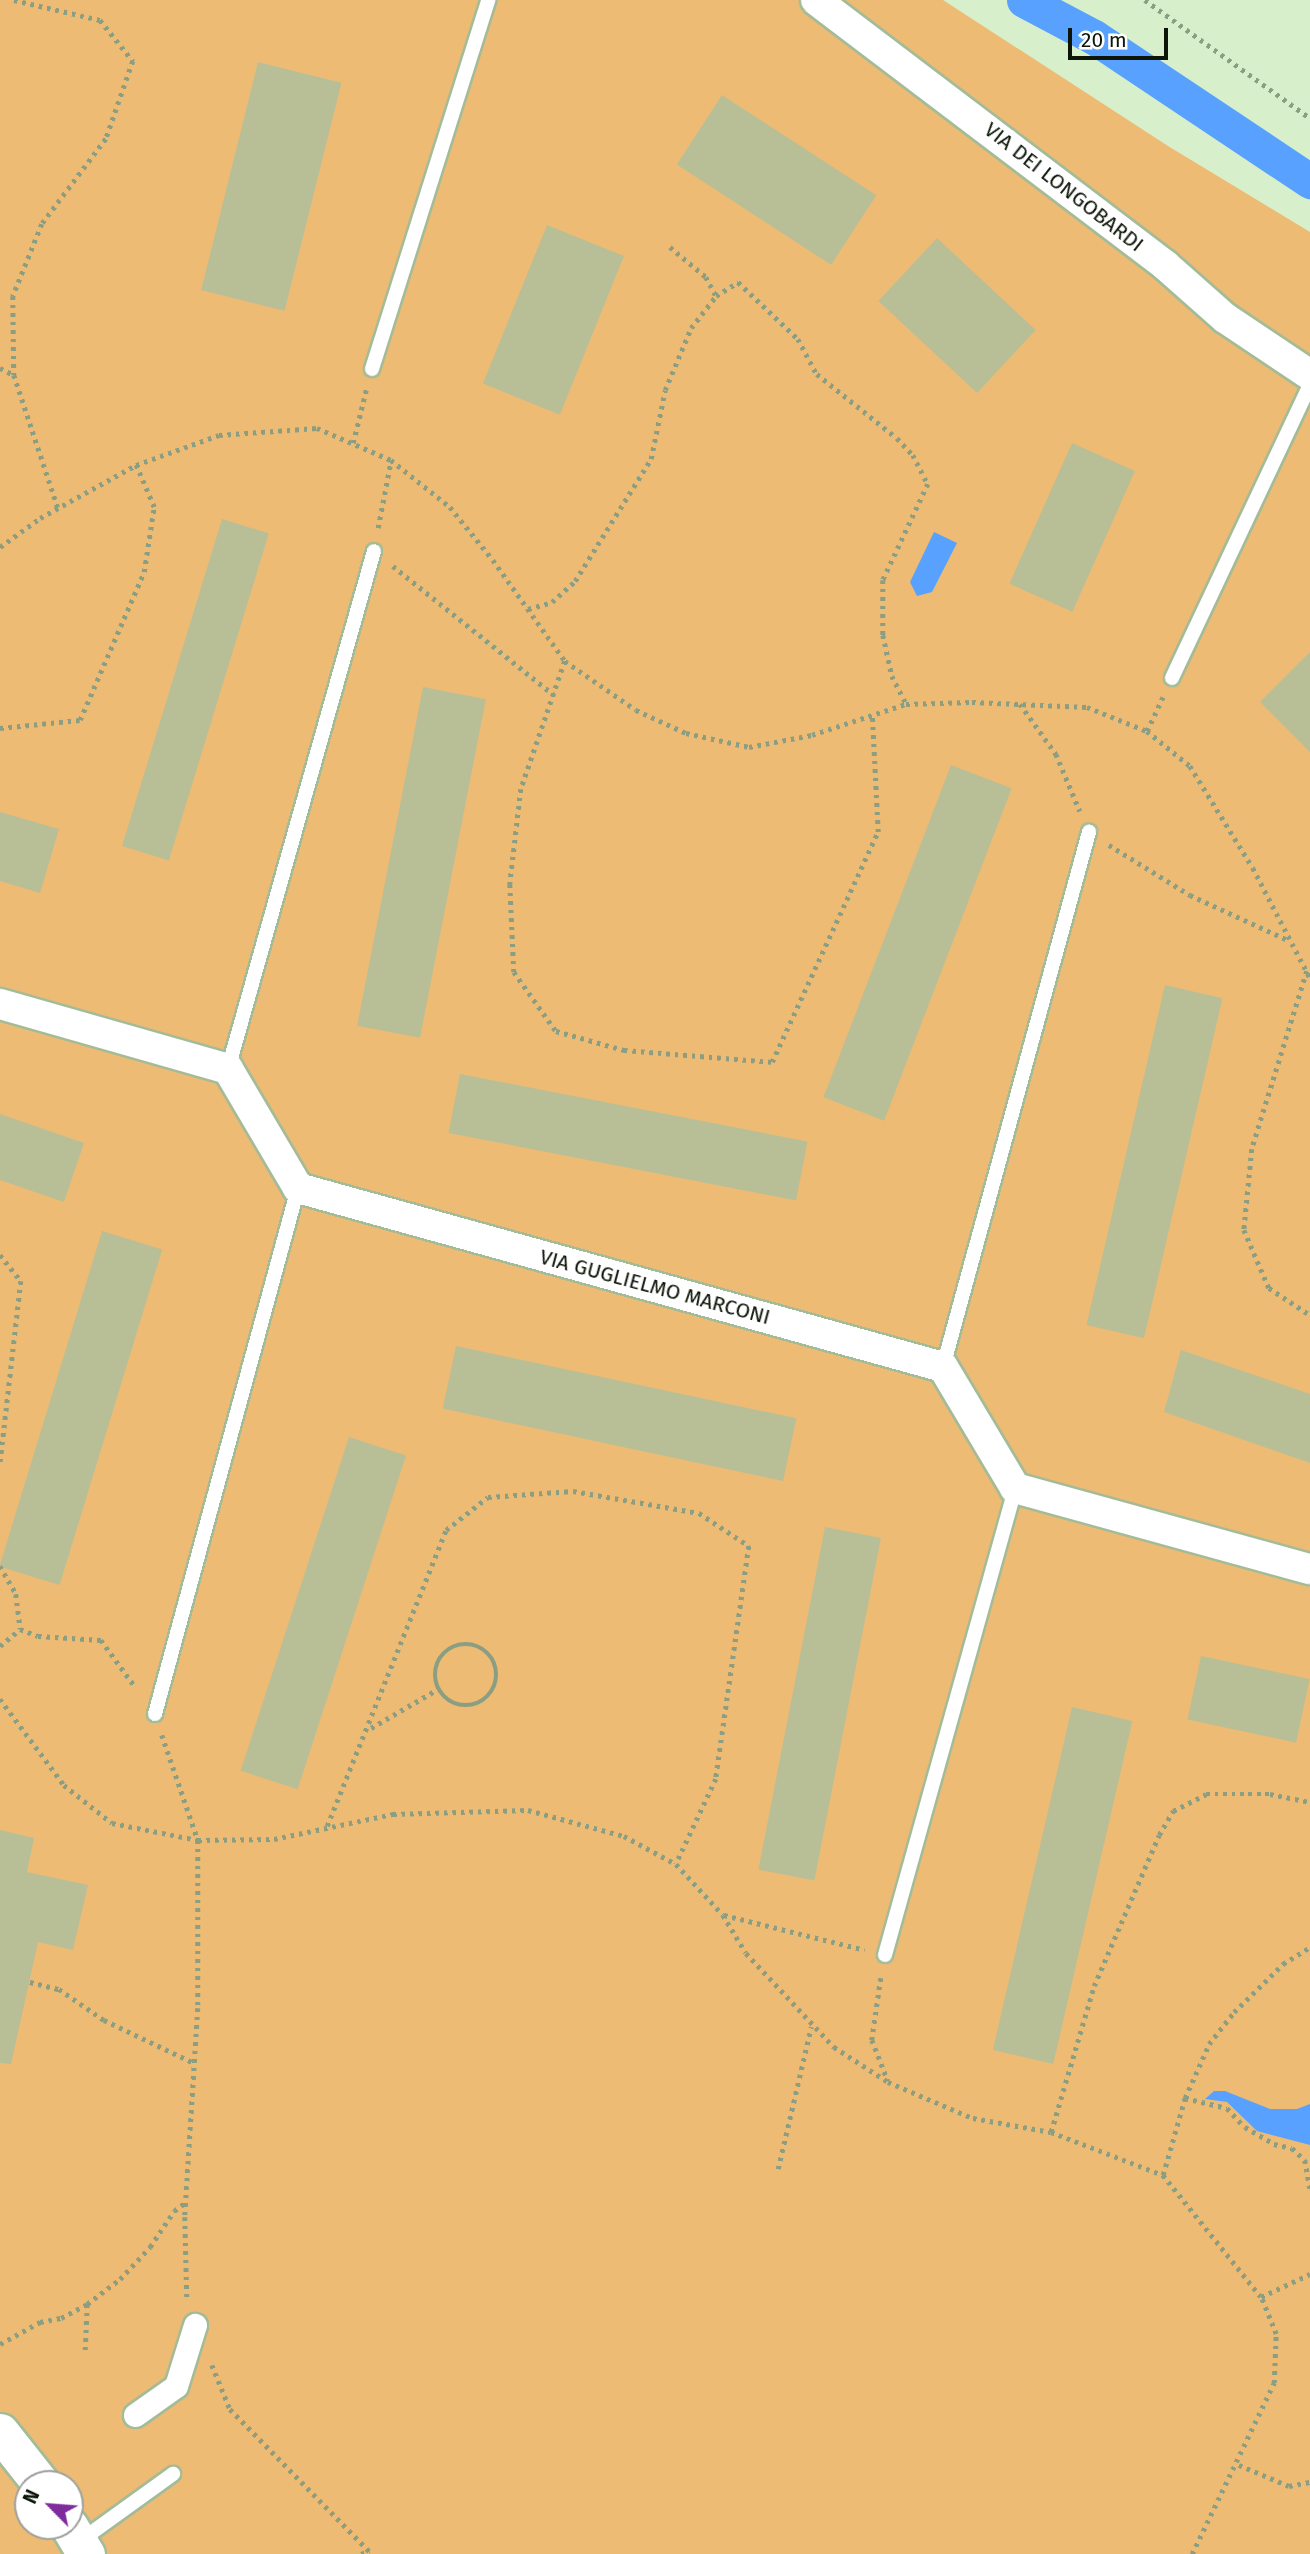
<!DOCTYPE html>
<style>
body{margin:0}
#map{position:relative;width:1310px;height:2554px;overflow:hidden;background:#d7f0cb;font-family:"Fira Sans",sans-serif}
div>[style]{position:absolute}
.green>*{inset:0;background:#edbb73}
.water>*{inset:0;background:#58a1fe}
.canal>*{height:35px;margin:-17.5px;padding:0 17.5px;transform-origin:17.5px;border-radius:17.5px;background:#58a1fe}
.building>*{inset:0;background:#b8bf97;transform-origin:0 0}
.path>*{height:4.5px;margin-top:-2.25px;transform-origin:0;background:repeating-linear-gradient(90deg,#8b9e82 0 3.5px,transparent 0 8.5px)}
.path>.ring{margin:-2.25px;padding:0;box-sizing:content-box;background:none;border:4.5px solid #8b9e82;border-radius:50%}
.roads{filter:drop-shadow(2px 0 #a4bb98) drop-shadow(-2px 0 #a4bb98) drop-shadow(0 2px #a4bb98) drop-shadow(0 -2px #a4bb98)}
.service>*{height:14px;margin:-7px;padding:0 7px;transform-origin:7px;border-radius:7px;background:#fff}
.pedestrian>*{height:23px;margin:-11.5px;padding:0 11.5px;transform-origin:11.5px;border-radius:11.5px;background:#fff}
.minor>*{height:30px;margin:-15px;padding:0 15px;transform-origin:15px;border-radius:15px;background:#fff}
.tertiary>*{height:37px;margin:-18.5px;padding:0 18.5px;transform-origin:18.5px;border-radius:18.5px;background:#fff}
span{translate:-50% -50%;white-space:nowrap;text-align:center;line-height:1.15;-webkit-text-stroke:7px #fff;paint-order:stroke}
.street-label{font-size:21px;color:#0c1508}
.north{position:absolute;left:14px;top:2470px;width:70px;height:70px;box-sizing:border-box;background:#fff;border:2px solid #9ea19c;border-radius:50%;rotate:295deg;font-size:19px;font-weight:700;line-height:28px;text-align:center;color:#0c1508}
.north::after{content:'';display:block;margin:auto;width:24px;height:32px;background:#7f2d9d;clip-path:polygon(50% 0,100% 100%,50% 72%,0 100%)}
.scale{position:absolute;left:1068px;top:28px;width:100px;height:32px;box-sizing:border-box;border:4px solid #0c1508;border-top:0;padding-left:9px;font-size:21px;line-height:24px;white-space:nowrap;color:#0c1508;-webkit-text-stroke:5px #fff;paint-order:stroke}
</style>
<div id="map">
<div class="green">
<i style="clip-path:polygon(evenodd,0 0,943px 0,1168px 146px,1310px 232px,1310px 2554px,0 2554px,0 0,28px 2484px,70px 2484px,70px 2526px,28px 2526px,28px 2484px)"></i>
</div>
<div class="water">
<i style="clip-path:polygon(934px 532px,957px 543px,932px 592px,917px 596px,910px 582px)"></i>
<i style="clip-path:polygon(1214px 2091px,1225px 2091px,1270px 2109px,1297px 2109px,1310px 2104px,1310px 2145px,1257px 2131px,1227px 2102px,1205px 2099px)"></i>
</div>
<div class="canal">
<i style="left:1024px;top:0;width:79px;rotate:27.9deg"></i>
<i style="left:1094px;top:37px;width:260px;rotate:33.7deg"></i>
</div>
<div class="building">
<i style="left:258px;top:62px;width:86px;height:235px;rotate:14deg"></i>
<i style="left:722px;top:95px;width:184px;height:83px;rotate:33deg"></i>
<i style="left:547px;top:225px;width:83px;height:171px;rotate:22deg"></i>
<i style="left:937px;top:238px;width:135px;height:86px;rotate:43deg"></i>
<i style="left:1072px;top:443px;width:69px;height:154px;rotate:24deg"></i>
<i style="left:222px;top:519px;width:49px;height:342px;rotate:17deg"></i>
<i style="clip-path:polygon(1310px 652px,1310px 752px,1260px 702px)"></i>
<i style="left:423px;top:687px;width:64px;height:345px;rotate:11deg"></i>
<i style="left:951px;top:765px;width:65px;height:356px;rotate:21deg"></i>
<i style="clip-path:polygon(0 812px,59px 829px,40px 893px,0 881px)"></i>
<i style="left:1165px;top:985px;width:59px;height:349px;rotate:13deg"></i>
<i style="left:460px;top:1074px;width:354px;height:60px;rotate:11deg"></i>
<i style="clip-path:polygon(0 1114px,84px 1143px,64px 1202px,0 1180px)"></i>
<i style="left:102px;top:1231px;width:63px;height:351px;rotate:17deg"></i>
<i style="left:456px;top:1346px;width:348px;height:64px;rotate:12deg"></i>
<i style="clip-path:polygon(1181px 1350px,1310px 1394px,1310px 1463px,1164px 1412px)"></i>
<i style="left:349px;top:1437px;width:60px;height:351px;rotate:18deg"></i>
<i style="left:825px;top:1527px;width:57px;height:349px;rotate:11deg"></i>
<i style="left:1201px;top:1656px;width:111px;height:65px;rotate:12deg"></i>
<i style="left:1072px;top:1707px;width:62px;height:352px;rotate:13deg"></i>
<i style="clip-path:polygon(0 1830px,34px 1838px,27px 1872px,88px 1885px,73px 1950px,38px 1942px,11px 2064px,0 2063px)"></i>
</div>
<div class="path">
<i style="left:14px;top:0;width:88px;rotate:13.1deg"></i>
<i style="left:100px;top:20px;width:53px;rotate:51.2deg"></i>
<i style="left:133px;top:61px;width:83px;rotate:109.1deg"></i>
<i style="left:106px;top:139px;width:106px;rotate:127deg"></i>
<i style="left:42px;top:224px;width:78px;rotate:111.9deg"></i>
<i style="left:13px;top:296px;width:79px;rotate:89.3deg"></i>
<i style="left:14px;top:375px;width:140px;rotate:71.7deg"></i>
<i style="left:1145px;top:0;width:203px;rotate:35.6deg"></i>
<i style="left:670px;top:247px;width:47px;rotate:39.8deg"></i>
<i style="left:706px;top:277px;width:21px;rotate:62deg"></i>
<i style="left:0;top:368px;width:16px;rotate:27deg"></i>
<i style="left:353px;top:443px;width:55px;rotate:-76.2deg"></i>
<i style="left:378px;top:528px;width:69px;rotate:-79.2deg"></i>
<i style="left:0;top:547px;width:49px;rotate:-35.9deg"></i>
<i style="left:40px;top:518px;width:110px;rotate:-28.9deg"></i>
<i style="left:136px;top:465px;width:88px;rotate:-19.9deg"></i>
<i style="left:219px;top:435px;width:98px;rotate:-4.1deg"></i>
<i style="left:317px;top:428px;width:81px;rotate:23.4deg"></i>
<i style="left:391px;top:460px;width:75px;rotate:38.5deg"></i>
<i style="left:450px;top:507px;width:68px;rotate:50.9deg"></i>
<i style="left:493px;top:560px;width:124px;rotate:54.5deg"></i>
<i style="left:565px;top:661px;width:86px;rotate:34.6deg"></i>
<i style="left:636px;top:710px;width:55px;rotate:24.7deg"></i>
<i style="left:686px;top:733px;width:65px;rotate:12.5deg"></i>
<i style="left:749px;top:747px;width:64px;rotate:-10.8deg"></i>
<i style="left:812px;top:735px;width:99px;rotate:-18.3deg"></i>
<i style="left:906px;top:704px;width:66px;rotate:-1.7deg"></i>
<i style="left:972px;top:702px;width:115px;rotate:2.5deg"></i>
<i style="left:1087px;top:707px;width:65px;rotate:21.8deg"></i>
<i style="left:1147px;top:731px;width:55px;rotate:39.1deg"></i>
<i style="left:1190px;top:766px;width:120px;rotate:58.3deg"></i>
<i style="left:1253px;top:868px;width:124px;rotate:62.6deg"></i>
<i style="left:393px;top:566px;width:206px;rotate:38.7deg"></i>
<i style="left:528px;top:609px;width:25px;rotate:-16deg"></i>
<i style="left:552px;top:602px;width:31px;rotate:-42deg"></i>
<i style="left:575px;top:581px;width:144px;rotate:-58.1deg"></i>
<i style="left:651px;top:459px;width:70px;rotate:-78.5deg"></i>
<i style="left:665px;top:390px;width:67px;rotate:-67.2deg"></i>
<i style="left:691px;top:328px;width:41px;rotate:-52deg"></i>
<i style="left:716px;top:296px;width:26px;rotate:-32deg"></i>
<i style="left:738px;top:282px;width:83px;rotate:43.5deg"></i>
<i style="left:798px;top:339px;width:40px;rotate:62deg"></i>
<i style="left:817px;top:374px;width:102px;rotate:38.7deg"></i>
<i style="left:897px;top:438px;width:23px;rotate:47deg"></i>
<i style="left:913px;top:455px;width:33px;rotate:63deg"></i>
<i style="left:928px;top:484px;width:106px;rotate:115.1deg"></i>
<i style="left:883px;top:580px;width:55px;rotate:90deg"></i>
<i style="left:883px;top:635px;width:42px;rotate:77.6deg"></i>
<i style="left:892px;top:676px;width:31px;rotate:63deg"></i>
<i style="left:565px;top:661px;width:135px;rotate:109deg"></i>
<i style="left:521px;top:789px;width:96px;rotate:96.6deg"></i>
<i style="left:510px;top:884px;width:88px;rotate:87.4deg"></i>
<i style="left:514px;top:972px;width:72px;rotate:54.6deg"></i>
<i style="left:556px;top:1031px;width:71px;rotate:15.6deg"></i>
<i style="left:624px;top:1050px;width:148px;rotate:4.6deg"></i>
<i style="left:772px;top:1062px;width:253px;rotate:-65.3deg"></i>
<i style="left:878px;top:832px;width:118px;rotate:-92.9deg"></i>
<i style="left:1020px;top:704px;width:62px;rotate:54.2deg"></i>
<i style="left:1056px;top:754px;width:62px;rotate:67.2deg"></i>
<i style="left:0;top:728px;width:80px;rotate:-5.7deg"></i>
<i style="left:80px;top:720px;width:161px;rotate:-66.6deg"></i>
<i style="left:144px;top:572px;width:66px;rotate:-81.3deg"></i>
<i style="left:154px;top:507px;width:46px;rotate:-113.2deg"></i>
<i style="left:1147px;top:731px;width:38px;rotate:-65deg"></i>
<i style="left:1109px;top:845px;width:95px;rotate:31.7deg"></i>
<i style="left:1190px;top:895px;width:110px;rotate:24.7deg"></i>
<i style="left:1307px;top:971px;width:186px;rotate:107.2deg"></i>
<i style="left:1252px;top:1149px;width:81px;rotate:95.6deg"></i>
<i style="left:1244px;top:1230px;width:63px;rotate:66.7deg"></i>
<i style="left:1269px;top:1288px;width:49px;rotate:33.4deg"></i>
<i style="left:0;top:1255px;width:33px;rotate:51deg"></i>
<i style="left:21px;top:1281px;width:186px;rotate:96.5deg"></i>
<i style="left:0;top:1566px;width:32px;rotate:60deg"></i>
<i style="left:16px;top:1594px;width:35px;rotate:83deg"></i>
<i class="ring" style="left:435px;top:1644px;width:57.5px;height:57.5px"></i>
<i style="left:0;top:1646px;width:26px;rotate:-40deg"></i>
<i style="left:20px;top:1629px;width:19px;rotate:21deg"></i>
<i style="left:38px;top:1636px;width:63px;rotate:3.6deg"></i>
<i style="left:101px;top:1640px;width:59px;rotate:53.9deg"></i>
<i style="left:0;top:1699px;width:107px;rotate:53.3deg"></i>
<i style="left:64px;top:1785px;width:61px;rotate:38.4deg"></i>
<i style="left:112px;top:1823px;width:88px;rotate:11.2deg"></i>
<i style="left:198px;top:1840px;width:76px;rotate:-0.8deg"></i>
<i style="left:274px;top:1839px;width:122px;rotate:-11.9deg"></i>
<i style="left:393px;top:1814px;width:135px;rotate:-1.7deg"></i>
<i style="left:528px;top:1810px;width:99px;rotate:15.2deg"></i>
<i style="left:624px;top:1836px;width:59px;rotate:28.3deg"></i>
<i style="left:676px;top:1864px;width:69px;rotate:47.3deg"></i>
<i style="left:723px;top:1915px;width:44px;rotate:58.8deg"></i>
<i style="left:746px;top:1953px;width:129px;rotate:46.9deg"></i>
<i style="left:834px;top:2047px;width:64px;rotate:32.9deg"></i>
<i style="left:888px;top:2082px;width:92px;rotate:23deg"></i>
<i style="left:973px;top:2118px;width:79px;rotate:10.2deg"></i>
<i style="left:1051px;top:2132px;width:120px;rotate:21deg"></i>
<i style="left:1163px;top:2175px;width:156px;rotate:51.2deg"></i>
<i style="left:1261px;top:2297px;width:54px;rotate:-25.1deg"></i>
<i style="left:371px;top:1728px;width:78px;rotate:-30.2deg"></i>
<i style="left:162px;top:1735px;width:111px;rotate:71.1deg"></i>
<i style="left:198px;top:1840px;width:168px;rotate:90deg"></i>
<i style="left:198px;top:2008px;width:209px;rotate:93.6deg"></i>
<i style="left:185px;top:2217px;width:84px;rotate:88.6deg"></i>
<i style="left:327px;top:1826px;width:319px;rotate:-68.1deg"></i>
<i style="left:446px;top:1530px;width:53px;rotate:-38.2deg"></i>
<i style="left:488px;top:1497px;width:85px;rotate:-4deg"></i>
<i style="left:573px;top:1491px;width:128px;rotate:9.9deg"></i>
<i style="left:699px;top:1513px;width:60px;rotate:33.4deg"></i>
<i style="left:749px;top:1546px;width:235px;rotate:98.1deg"></i>
<i style="left:716px;top:1779px;width:94px;rotate:115.2deg"></i>
<i style="left:724px;top:1915px;width:145px;rotate:13.9deg"></i>
<i style="left:881px;top:1978px;width:63px;rotate:98.3deg"></i>
<i style="left:872px;top:2040px;width:44px;rotate:68.7deg"></i>
<i style="left:30px;top:1982px;width:30px;rotate:14deg"></i>
<i style="left:59px;top:1989px;width:55px;rotate:34.6deg"></i>
<i style="left:104px;top:2020px;width:100px;rotate:25.5deg"></i>
<i style="left:1185px;top:2098px;width:59px;rotate:-66deg"></i>
<i style="left:1209px;top:2044px;width:41px;rotate:-52deg"></i>
<i style="left:1234px;top:2012px;width:69px;rotate:-44.4deg"></i>
<i style="left:1283px;top:1964px;width:32px;rotate:-32deg"></i>
<i style="left:1051px;top:2132px;width:152px;rotate:-73.6deg"></i>
<i style="left:1094px;top:1986px;width:164px;rotate:-66.7deg"></i>
<i style="left:1159px;top:1835px;width:28px;rotate:-60deg"></i>
<i style="left:1173px;top:1811px;width:37px;rotate:-27deg"></i>
<i style="left:1206px;top:1794px;width:64px"></i>
<i style="left:1270px;top:1794px;width:41px;rotate:11.3deg"></i>
<i style="left:778px;top:2169px;width:146px;rotate:-76.9deg"></i>
<i style="left:1163px;top:2175px;width:80px;rotate:-74.1deg"></i>
<i style="left:1185px;top:2098px;width:43px;rotate:13.4deg"></i>
<i style="left:1227px;top:2108px;width:26px;rotate:47deg"></i>
<i style="left:1245px;top:2127px;width:34px;rotate:30deg"></i>
<i style="left:1274px;top:2144px;width:18px;rotate:13deg"></i>
<i style="left:1292px;top:2148px;width:18px;rotate:43deg"></i>
<i style="left:1305px;top:2160px;width:29px;rotate:80deg"></i>
<i style="left:0;top:2344px;width:46px;rotate:-28.8deg"></i>
<i style="left:40px;top:2322px;width:21px;rotate:-11deg"></i>
<i style="left:61px;top:2318px;width:30px;rotate:-28deg"></i>
<i style="left:87px;top:2304px;width:41px;rotate:-37.1deg"></i>
<i style="left:120px;top:2279px;width:44px;rotate:-46.8deg"></i>
<i style="left:150px;top:2247px;width:43px;rotate:-56.3deg"></i>
<i style="left:174px;top:2211px;width:15px;rotate:-37deg"></i>
<i style="left:85px;top:2350px;width:46px;rotate:-87.5deg"></i>
<i style="left:212px;top:2365px;width:48px;rotate:67.8deg"></i>
<i style="left:230px;top:2409px;width:203px;rotate:45.6deg"></i>
<i style="left:1239px;top:2465px;width:54px;rotate:22.8deg"></i>
<i style="left:1289px;top:2486px;width:21px;rotate:-11deg"></i>
<i style="left:361px;top:2554px;width:9px;rotate:-18deg"></i>
<i style="left:1192px;top:2554px;width:190px;rotate:-64.4deg"></i>
<i style="left:1274px;top:2383px;width:49px;rotate:-87.7deg"></i>
<i style="left:1276px;top:2334px;width:40px;rotate:-112deg"></i>
</div>
<div class="roads">
<div class="service">
<i style="left:372px;top:369px;width:387px;rotate:-72.5deg"></i>
<i style="left:1172px;top:678px;width:324px;rotate:-64.8deg"></i>
<i style="left:228px;top:1069px;width:538px;rotate:-74.26deg"></i>
<i style="left:943px;top:1367px;width:555px;rotate:-74.74deg"></i>
<i style="left:155px;top:1714px;width:545px;rotate:-74.79deg"></i>
<i style="left:885px;top:1955px;width:485px;rotate:-74.4deg"></i>
<i style="left:80px;top:2541px;width:115px;rotate:-35.8deg"></i>
</div>
<div class="pedestrian">
<i style="left:135px;top:2415px;width:50px;rotate:-35.3deg"></i>
<i style="left:176px;top:2386px;width:64px;rotate:-72.7deg"></i>
</div>
<div class="minor">
<i style="left:816px;top:0;width:438px;rotate:37.2deg"></i>
<i style="left:1165px;top:265px;width:80px;rotate:41.5deg"></i>
<i style="left:1225px;top:318px;width:102px;rotate:33.8deg"></i>
<i style="left:0;top:1004px;width:237px;rotate:15.9deg"></i>
<i style="left:228px;top:1069px;width:138px;rotate:59.5deg"></i>
<i style="left:298px;top:1188px;width:669px;rotate:15.51deg"></i>
<i style="left:943px;top:1367px;width:141px;rotate:59.2deg"></i>
<i style="left:1015px;top:1488px;width:306px;rotate:15.4deg"></i>
</div>
<div class="tertiary">
<i style="left:0;top:2432px;width:66px;rotate:51.7deg"></i>
<i style="left:69px;top:2526px;width:33px;rotate:59deg"></i>
</div>
</div>
<div class="street-label">
<span style="left:1064px;top:187px;rotate:38deg">VIA DEI LONGOBARDI</span>
<span style="left:655px;top:1287px;rotate:15deg">VIA GUGLIELMO MARCONI</span>
</div>
<div class="north">N</div>
<div class="scale">20 m</div>
</div>
